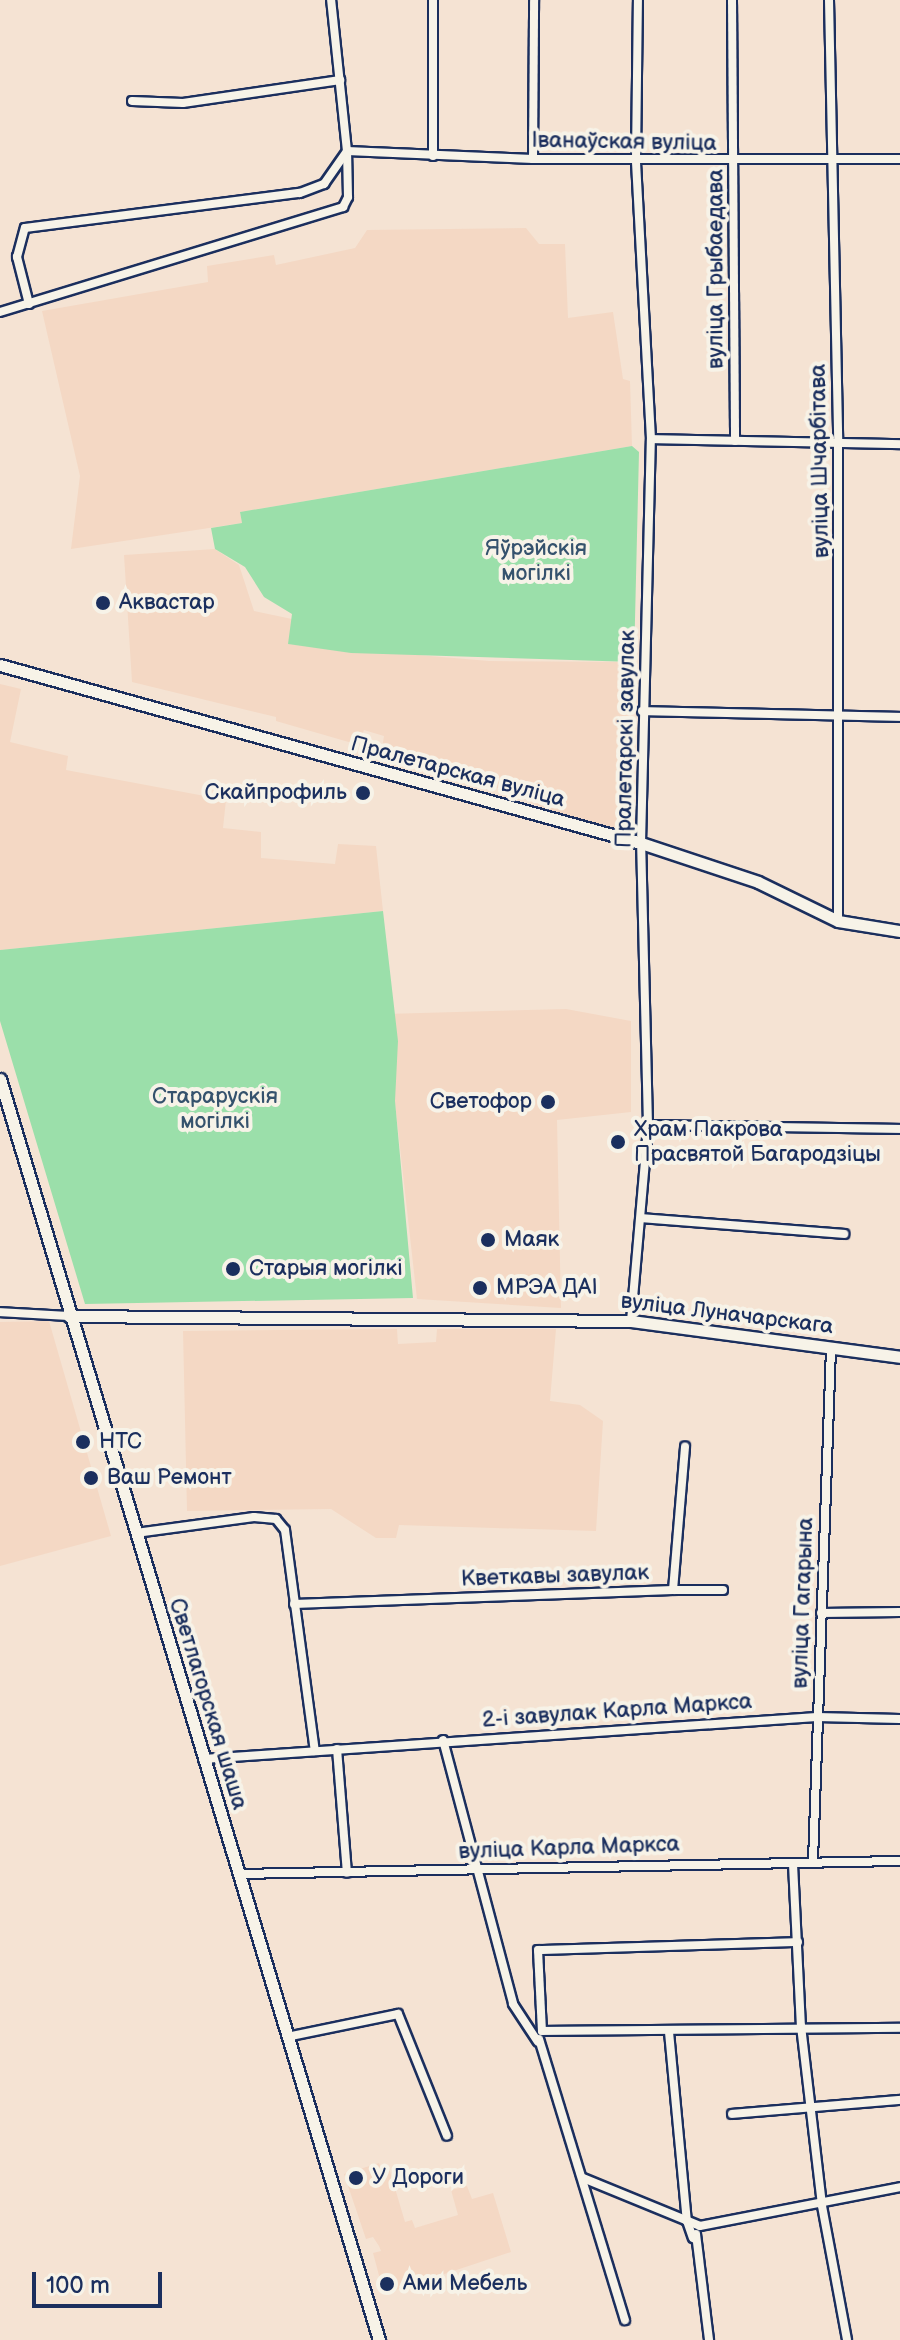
<!DOCTYPE html>
<meta charset="utf-8">
<style>
body{margin:0}
#map{position:relative;width:900px;height:2340px;overflow:hidden;background:#f5e3d3;font-family:"Balsamiq Sans",sans-serif}
div>[style]{position:absolute}
.built>*{inset:0;background:#f4d8c4}
.green>*{inset:0;background:#9bdfaa}
.roads{filter:drop-shadow(2px 0 #1b2f5e) drop-shadow(-2px 0 #1b2f5e) drop-shadow(0 2px #1b2f5e) drop-shadow(0 -2px #1b2f5e)}
.street>*{height:8px;margin:-4px;padding:0 4px;transform-origin:4px;border-radius:4px;background:#f7f3e8}
.secondary>*{height:11px;margin:-5.5px;padding:0 5.5px;transform-origin:5.5px;border-radius:5.5px;background:#f7f3e8}
.dots>*{width:22px;height:22px;translate:-50% -50%;box-sizing:border-box;border:4px solid #f7f3e8;border-radius:50%}
span{translate:-50% -50%;white-space:nowrap;text-align:center;line-height:1.15;-webkit-text-stroke:8px #f7f3e8;paint-order:stroke}
.street-label{font-size:22px;color:#1b2f5e}
.park-label{font-size:22px;color:#35526d}
.poi-label{font-size:22px;color:#1b2f5e}
.left{translate:0 -50%;text-align:left}
.right{translate:-100% -50%;text-align:right}
.scale{position:absolute;left:32px;top:2272px;width:130px;height:36px;box-sizing:border-box;border:4px solid #1b2f5e;border-top:0;padding-left:10px;font-size:24px;line-height:28px;white-space:nowrap;color:#1b2f5e;-webkit-text-stroke:6px #f7f3e8;paint-order:stroke}
</style>
<div id="map">
<div class="built">
<i style="clip-path:polygon(526px 228px,539px 244px,565px 244px,568px 318px,613px 312px,623px 379px,630px 381px,632px 446px,240px 512px,242px 523px,71px 549px,80px 476px,42px 311px,208px 282px,207px 266px,274px 255px,276px 265px,355px 248px,367px 230px)"></i>
<i style="clip-path:polygon(215px 549px,239px 565px,254px 611px,292px 619px,289px 644px,489px 661px,634px 662px,629px 831px,563px 816px,490px 785px,381px 754px,384px 736px,364px 730px,359px 745px,276px 721px,276px 717px,132px 682px,124px 555px)"></i>
<i style="clip-path:polygon(0 684px,21px 689px,10px 742px,68px 756px,66px 770px,226px 800px,223px 828px,261px 832px,261px 858px,335px 864px,338px 844px,376px 846px,383px 911px,0 950px)"></i>
<i style="clip-path:polygon(566px 1009px,631px 1021px,631px 1112px,557px 1120px,561px 1308px,417px 1299px,385px 1014px)"></i>
<i style="clip-path:polygon(49px 1321px,111px 1536px,0 1566px,0 1322px)"></i>
<i style="clip-path:polygon(397px 1329px,398px 1344px,436px 1342px,437px 1329px,556px 1329px,550px 1401px,580px 1405px,603px 1421px,596px 1531px,399px 1525px,396px 1538px,376px 1538px,331px 1509px,187px 1511px,183px 1331px)"></i>
<i style="clip-path:polygon(379px 2163px,382px 2170px,389px 2168px,405px 2222px,412px 2220px,415px 2228px,458px 2215px,451px 2190px,467px 2186px,472px 2199px,493px 2193px,511px 2252px,384px 2294px,373px 2253px,381px 2251px,379px 2246px,373px 2237px,366px 2239px,344px 2174px)"></i>
</div>
<div class="green">
<i style="clip-path:polygon(632px 446px,639px 452px,634px 662px,351px 653px,288px 644px,292px 614px,264px 597px,245px 567px,215px 549px,211px 528px,242px 523px,240px 512px)"></i>
<i style="clip-path:polygon(383px 911px,398px 1041px,395px 1101px,413px 1298px,85px 1304px,0 1021px,0 950px)"></i>
</div>
<div class="roads">
<div class="street">
<i style="left:433px;top:0;width:156px;rotate:90deg"></i>
<i style="left:732px;top:0;width:441px;rotate:89.6deg"></i>
<i style="left:829px;top:0;width:444px;rotate:88.8deg"></i>
<i style="left:838px;top:444px;width:477px;rotate:90deg"></i>
<i style="left:132px;top:101px;width:51px;rotate:2.2deg"></i>
<i style="left:183px;top:103px;width:159px;rotate:-8.3deg"></i>
<i style="left:533px;top:159px;width:159px;rotate:-89.6deg"></i>
<i style="left:29px;top:304px;width:49px;rotate:-104.3deg"></i>
<i style="left:17px;top:257px;width:30px;rotate:-75deg"></i>
<i style="left:25px;top:228px;width:277px;rotate:-7.3deg"></i>
<i style="left:300px;top:193px;width:26px;rotate:-21deg"></i>
<i style="left:324px;top:184px;width:40px;rotate:-55.1deg"></i>
<i style="left:347px;top:151px;width:152px;rotate:-96deg"></i>
<i style="left:0;top:312px;width:359px;rotate:-17deg"></i>
<i style="left:343px;top:207px;width:11px;rotate:-63deg"></i>
<i style="left:348px;top:197px;width:46px;rotate:-91.2deg"></i>
<i style="left:347px;top:151px;width:186px;rotate:2.5deg"></i>
<i style="left:533px;top:159px;width:367px"></i>
<i style="left:651px;top:439px;width:249px;rotate:1.2deg"></i>
<i style="left:642px;top:711px;width:258px;rotate:1.3deg"></i>
<i style="left:648px;top:1125px;width:252px;rotate:0.9deg"></i>
<i style="left:641px;top:1218px;width:204px;rotate:4.5deg"></i>
<i style="left:0;top:1312px;width:69px;rotate:3.3deg"></i>
<i style="left:631px;top:1321px;width:197px;rotate:-85deg"></i>
<i style="left:648px;top:1125px;width:282px;rotate:-91.4deg"></i>
<i style="left:641px;top:843px;width:404px;rotate:-88.6deg"></i>
<i style="left:651px;top:439px;width:281px;rotate:-93.1deg"></i>
<i style="left:636px;top:158px;width:158px;rotate:-89.3deg"></i>
<i style="left:136px;top:1533px;width:119px;rotate:-7.7deg"></i>
<i style="left:254px;top:1517px;width:22px;rotate:5deg"></i>
<i style="left:276px;top:1519px;width:14px;rotate:51deg"></i>
<i style="left:285px;top:1530px;width:223px;rotate:82.3deg"></i>
<i style="left:673px;top:1590px;width:50px"></i>
<i style="left:294px;top:1604px;width:379px;rotate:-2.1deg"></i>
<i style="left:673px;top:1590px;width:144px;rotate:-85.2deg"></i>
<i style="left:821px;top:1613px;width:79px;rotate:-0.7deg"></i>
<i style="left:443px;top:1740px;width:273px;rotate:75.1deg"></i>
<i style="left:513px;top:2004px;width:45px;rotate:56.7deg"></i>
<i style="left:337px;top:1749px;width:124px;rotate:85.4deg"></i>
<i style="left:203px;top:1759px;width:615px;rotate:-3.91deg"></i>
<i style="left:817px;top:1717px;width:83px;rotate:1.4deg"></i>
<i style="left:813px;top:1861px;width:514px;rotate:-87.99deg"></i>
<i style="left:793px;top:1864px;width:162px;rotate:87.2deg"></i>
<i style="left:801px;top:2026px;width:181px;rotate:83.3deg"></i>
<i style="left:822px;top:2206px;width:136px;rotate:79.4deg"></i>
<i style="left:239px;top:1874px;width:661px;rotate:-1.13deg"></i>
<i style="left:798px;top:1942px;width:260px;rotate:178.2deg"></i>
<i style="left:538px;top:1950px;width:81px;rotate:87.2deg"></i>
<i style="left:542px;top:2031px;width:358px;rotate:-0.5deg"></i>
<i style="left:669px;top:2032px;width:190px;rotate:84.6deg"></i>
<i style="left:687px;top:2221px;width:18px;rotate:71deg"></i>
<i style="left:291px;top:2036px;width:109px;rotate:-11.6deg"></i>
<i style="left:398px;top:2014px;width:131px;rotate:68.1deg"></i>
<i style="left:539px;top:2039px;width:294px;rotate:73deg"></i>
<i style="left:732px;top:2114px;width:169px;rotate:-4.8deg"></i>
<i style="left:583px;top:2178px;width:126px;rotate:22.3deg"></i>
<i style="left:700px;top:2226px;width:204px;rotate:-11deg"></i>
<i style="left:696px;top:2234px;width:107px;rotate:83deg"></i>
</div>
<div class="secondary">
<i style="left:0;top:665px;width:665px;rotate:15.52deg"></i>
<i style="left:641px;top:843px;width:123px;rotate:18.4deg"></i>
<i style="left:758px;top:882px;width:89px;rotate:26deg"></i>
<i style="left:838px;top:921px;width:63px;rotate:9.2deg"></i>
<i style="left:0;top:1079px;width:1317px;rotate:73.27deg"></i>
<i style="left:69px;top:1316px;width:562px;rotate:0.51deg"></i>
<i style="left:631px;top:1321px;width:271px;rotate:7.6deg"></i>
</div>
</div>
<div class="dots">
<i style="left:103px;top:603px;background:#1b2f5e"></i>
<i style="left:363px;top:793px;background:#1b2f5e"></i>
<i style="left:548px;top:1102px;background:#1b2f5e"></i>
<i style="left:618px;top:1142px;background:#1b2f5e"></i>
<i style="left:488px;top:1240px;background:#1b2f5e"></i>
<i style="left:233px;top:1269px;background:#1b2f5e"></i>
<i style="left:480px;top:1288px;background:#1b2f5e"></i>
<i style="left:83px;top:1442px;background:#1b2f5e"></i>
<i style="left:91px;top:1478px;background:#1b2f5e"></i>
<i style="left:356px;top:2178px;background:#1b2f5e"></i>
<i style="left:387px;top:2284px;background:#1b2f5e"></i>
</div>
<div class="street-label">
<span style="left:624px;top:142px;rotate:1deg">Іванаўская вуліца</span>
<span style="left:716px;top:269px;rotate:-90deg">вуліца Грыбаедава</span>
<span style="left:820px;top:461px;rotate:-91deg">вуліца Шчарбітава</span>
<span style="left:626px;top:739px;rotate:-89deg">Пралетарскі завулак</span>
<span style="left:458px;top:772px;rotate:15deg">Пралетарская вуліца</span>
<span style="left:727px;top:1314px;rotate:7deg">вуліца Луначарскага</span>
<span style="left:555px;top:1576px;rotate:-2deg">Кветкавы завулак</span>
<span style="left:803px;top:1603px;rotate:-88deg">вуліца Гагарына</span>
<span style="left:208px;top:1704px;rotate:73deg">Светлагорская шаша</span>
<span style="left:617px;top:1711px;rotate:-4deg">2-і завулак Карла Маркса</span>
<span style="left:569px;top:1848px;rotate:-2deg">вуліца Карла Маркса</span>
</div>
<div class="park-label">
<span style="left:536px;top:561px">Яўрэйскія<br>могілкі</span>
<span style="left:215px;top:1109px">Старарускія<br>могілкі</span>
</div>
<div class="poi-label">
<span class="left" style="left:119px;top:603px">Аквастар</span>
<span class="right" style="left:347px;top:793px">Скайпрофиль</span>
<span class="right" style="left:532px;top:1102px">Светофор</span>
<span class="left" style="left:634px;top:1142px">Храм Пакрова<br>Прасвятой Багародзіцы</span>
<span class="left" style="left:504px;top:1240px">Маяк</span>
<span class="left" style="left:249px;top:1269px">Старыя могілкі</span>
<span class="left" style="left:496px;top:1288px">МРЭА ДАІ</span>
<span class="left" style="left:99px;top:1442px">НТС</span>
<span class="left" style="left:107px;top:1478px">Ваш Ремонт</span>
<span class="left" style="left:372px;top:2178px">У Дороги</span>
<span class="left" style="left:403px;top:2284px">Ами Мебель</span>
</div>
<div class="scale">100 m</div>
</div>
